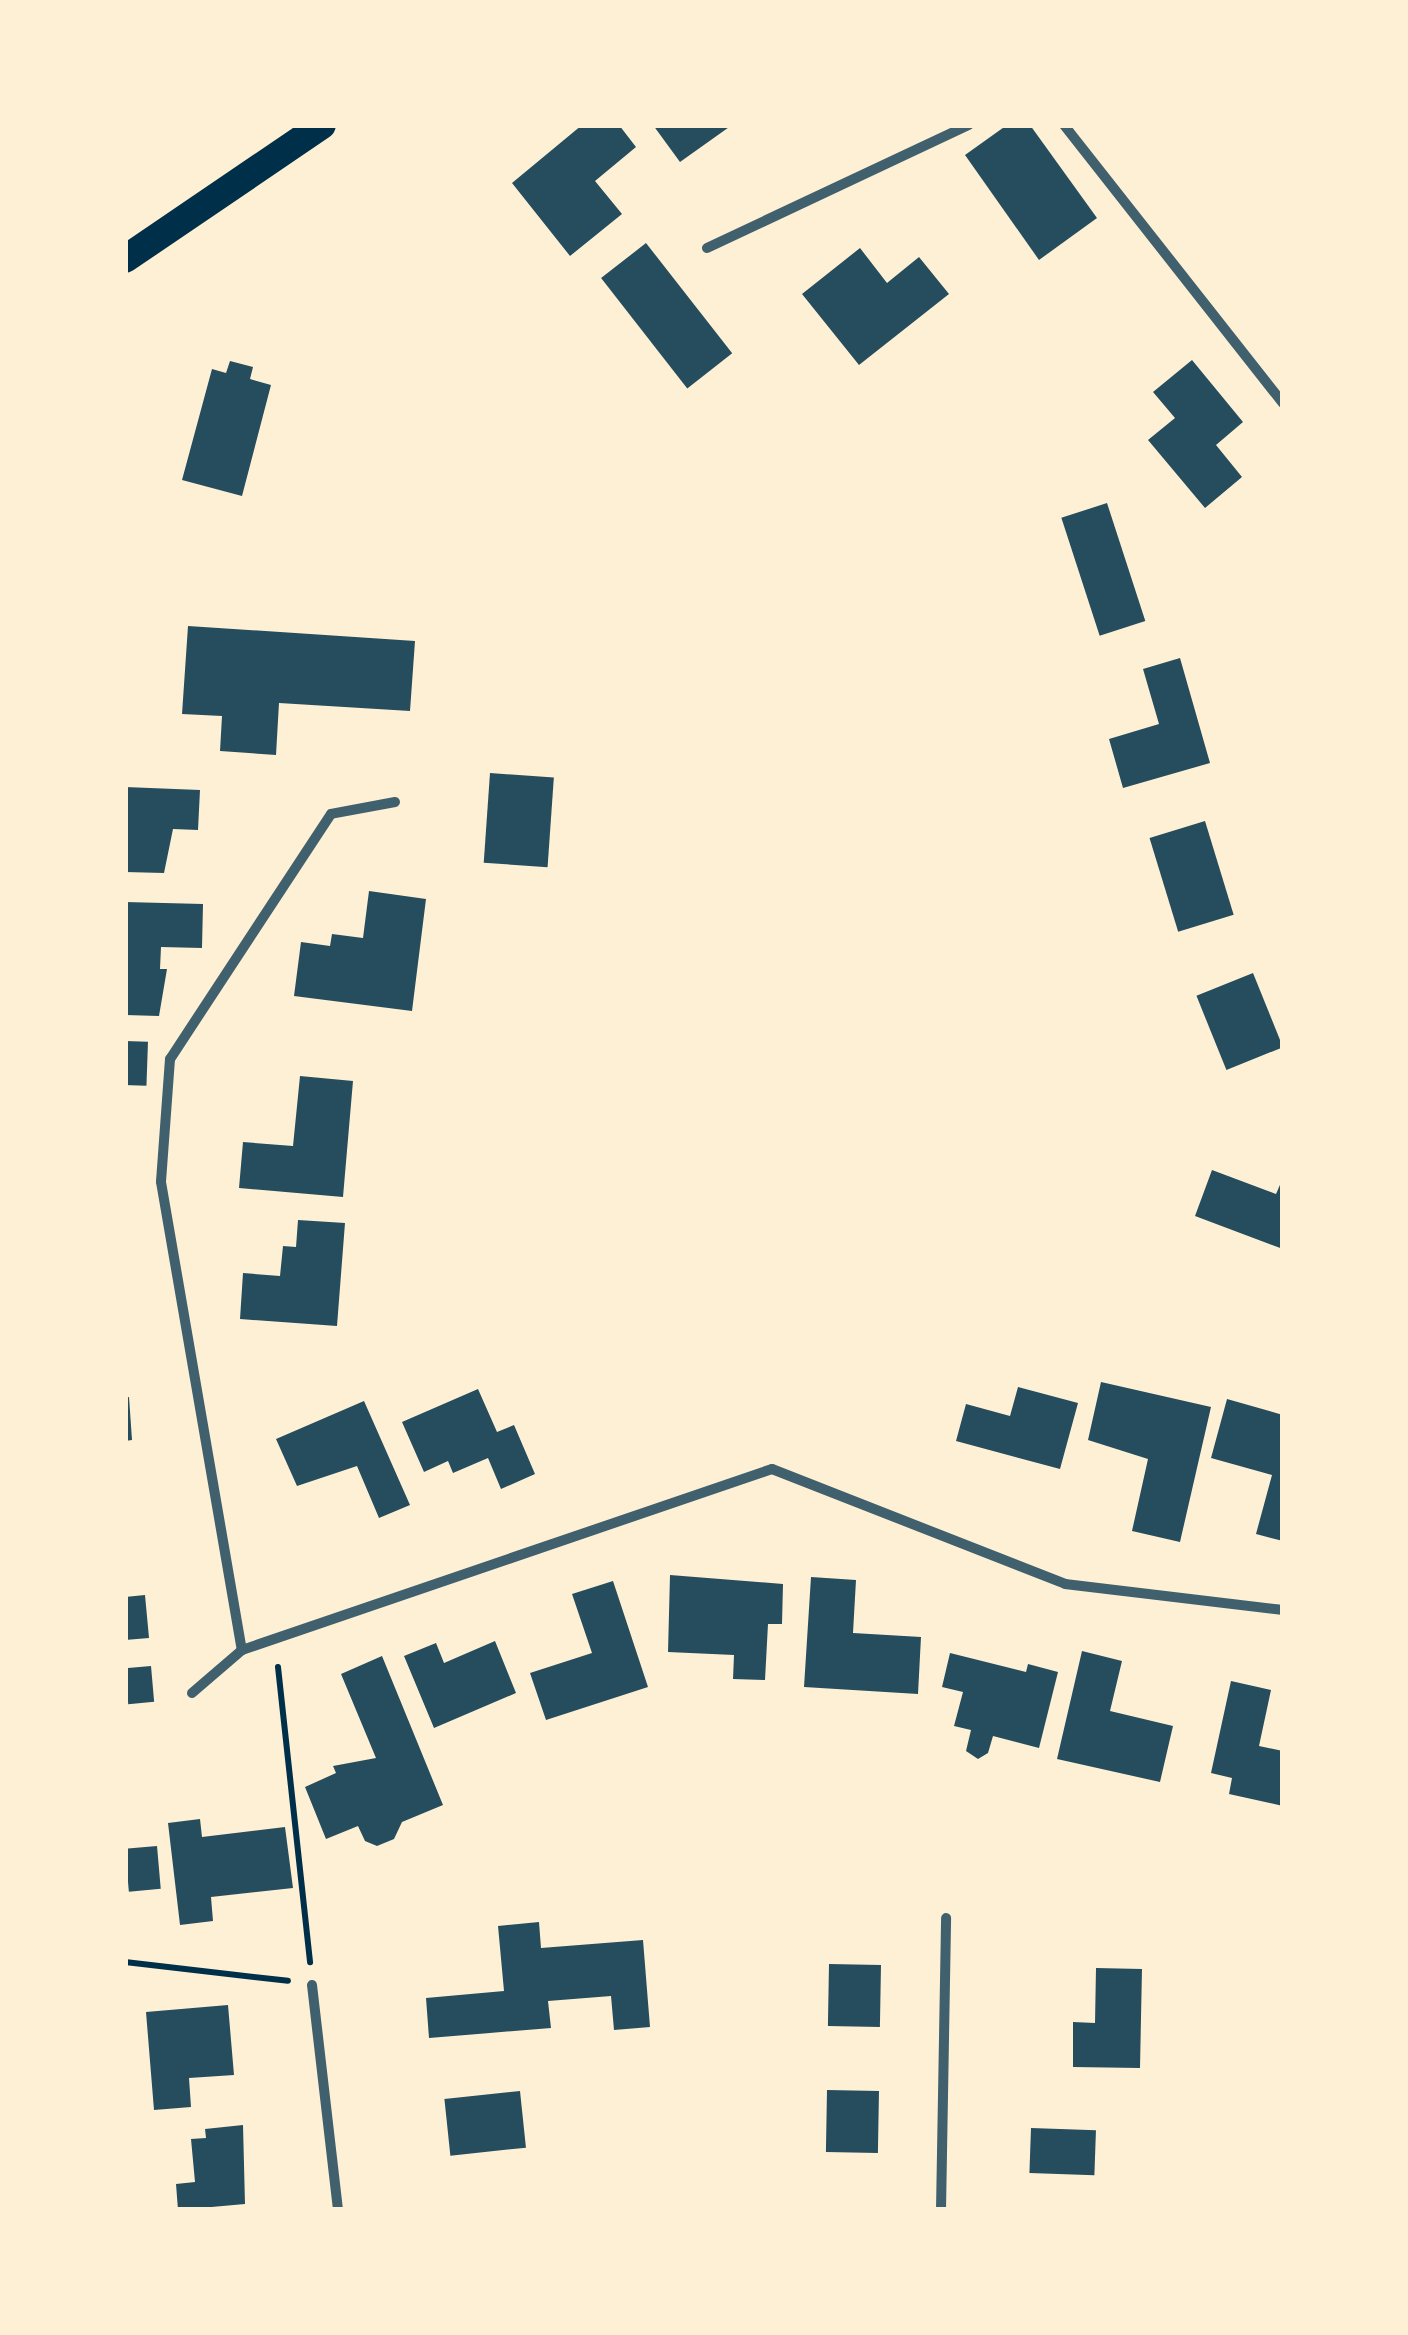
<!DOCTYPE html>
<style>
body{margin:0}
#map{position:relative;width:1408px;height:2335px;overflow:hidden;background:#fdf0d5;font-family:Ubuntu,sans-serif}
div>[style]{position:absolute}
.building>*{inset:0;background:#264d5e;transform-origin:0 0}
.path>*{height:6px;margin:-3px;padding:0 3px;transform-origin:3px;border-radius:3px;background:#003049}
.minor>*{height:10px;margin:-5px;padding:0 5px;transform-origin:5px;border-radius:5px;background:#3f606c}
.trunk>*{height:28px;margin:-14px;padding:0 14px;transform-origin:14px;border-radius:14px;background:#003049}
span{translate:-50% -50%;white-space:nowrap;text-align:center;line-height:1.15;-webkit-text-stroke:8px #fdf0d5;paint-order:stroke}
.frame{position:absolute;inset:0;border:128px solid #fdf0d5;pointer-events:none}
</style>
<div id="map">
<div class="building">
<i style="clip-path:polygon(582px 125px,619px 125px,636px 147px,595px 181px,622px 214px,570px 256px,512px 183px)"></i>
<i style="clip-path:polygon(653px 125px,732px 125px,680px 162px)"></i>
<i style="clip-path:polygon(1007px 125px,1030px 125px,1097px 218px,1039px 260px,965px 155px)"></i>
<i style="left:646px;top:243px;width:140px;height:57px;rotate:52deg"></i>
<i style="clip-path:polygon(860px 248px,887px 283px,919px 257px,949px 294px,859px 365px,802px 294px)"></i>
<i style="clip-path:polygon(1192px 360px,1243px 422px,1216px 445px,1242px 477px,1205px 508px,1148px 440px,1175px 418px,1153px 392px)"></i>
<i style="clip-path:polygon(230px 361px,253px 367px,250px 379px,271px 385px,242px 496px,182px 480px,212px 369px,226px 373px)"></i>
<i style="left:1107px;top:503px;width:124px;height:48px;rotate:72deg"></i>
<i style="clip-path:polygon(188px 626px,415px 641px,410px 711px,279px 703px,276px 755px,220px 751px,222px 716px,182px 714px)"></i>
<i style="clip-path:polygon(1180px 658px,1210px 763px,1123px 788px,1109px 739px,1159px 724px,1143px 669px)"></i>
<i style="left:490px;top:773px;width:64px;height:90px;rotate:4deg"></i>
<i style="clip-path:polygon(125px 787px,200px 790px,198px 830px,173px 829px,164px 873px,125px 872px)"></i>
<i style="left:1205px;top:821px;width:98px;height:58px;rotate:73deg"></i>
<i style="clip-path:polygon(369px 891px,426px 899px,412px 1011px,294px 996px,301px 942px,330px 946px,332px 934px,363px 938px)"></i>
<i style="clip-path:polygon(125px 902px,203px 904px,202px 948px,161px 947px,160px 969px,167px 969px,159px 1016px,125px 1015px)"></i>
<i style="left:1253px;top:973px;width:80px;height:61px;rotate:68deg"></i>
<i style="left:125px;top:1041px;width:23px;height:44px;rotate:2deg"></i>
<i style="clip-path:polygon(300px 1076px,353px 1081px,343px 1197px,239px 1188px,243px 1142px,293px 1146px)"></i>
<i style="clip-path:polygon(1212px 1170px,1276px 1194px,1283px 1178px,1283px 1249px,1195px 1216px)"></i>
<i style="clip-path:polygon(298px 1220px,345px 1223px,337px 1326px,240px 1319px,243px 1273px,280px 1276px,283px 1246px,296px 1247px)"></i>
<i style="clip-path:polygon(1101px 1382px,1211px 1407px,1180px 1542px,1132px 1531px,1148px 1459px,1088px 1440px)"></i>
<i style="clip-path:polygon(1018px 1387px,1078px 1403px,1060px 1469px,956px 1441px,966px 1404px,1010px 1416px)"></i>
<i style="clip-path:polygon(478px 1389px,497px 1432px,514px 1425px,535px 1474px,501px 1489px,488px 1458px,453px 1473px,448px 1461px,424px 1472px,402px 1422px)"></i>
<i style="clip-path:polygon(129px 1397px,132px 1440px,125px 1441px,125px 1398px)"></i>
<i style="clip-path:polygon(1227px 1399px,1283px 1415px,1283px 1541px,1256px 1534px,1272px 1475px,1211px 1458px)"></i>
<i style="clip-path:polygon(364px 1401px,410px 1505px,379px 1518px,357px 1466px,297px 1486px,276px 1439px)"></i>
<i style="clip-path:polygon(670px 1575px,783px 1584px,782px 1624px,768px 1624px,765px 1680px,733px 1679px,734px 1655px,668px 1652px)"></i>
<i style="clip-path:polygon(811px 1577px,856px 1580px,853px 1633px,921px 1637px,918px 1694px,804px 1687px)"></i>
<i style="clip-path:polygon(613px 1581px,648px 1687px,546px 1720px,530px 1673px,592px 1653px,572px 1594px)"></i>
<i style="clip-path:polygon(145px 1595px,149px 1638px,125px 1640px,125px 1597px)"></i>
<i style="clip-path:polygon(495px 1641px,516px 1693px,434px 1728px,404px 1656px,436px 1643px,444px 1663px)"></i>
<i style="clip-path:polygon(1082px 1651px,1122px 1661px,1110px 1711px,1173px 1726px,1160px 1782px,1057px 1759px)"></i>
<i style="clip-path:polygon(950px 1653px,1026px 1672px,1028px 1664px,1058px 1672px,1039px 1748px,993px 1736px,988px 1753px,978px 1759px,966px 1751px,971px 1730px,954px 1726px,963px 1692px,942px 1687px)"></i>
<i style="clip-path:polygon(382px 1656px,443px 1805px,402px 1822px,394px 1839px,377px 1846px,365px 1841px,358px 1826px,326px 1839px,305px 1787px,336px 1773px,333px 1766px,376px 1758px,341px 1674px)"></i>
<i style="left:151px;top:1666px;width:36px;height:26px;rotate:85deg"></i>
<i style="clip-path:polygon(1231px 1681px,1271px 1690px,1259px 1746px,1283px 1751px,1283px 1806px,1229px 1794px,1232px 1778px,1211px 1773px)"></i>
<i style="clip-path:polygon(200px 1819px,202px 1837px,285px 1827px,293px 1888px,211px 1897px,213px 1921px,180px 1925px,168px 1823px)"></i>
<i style="left:157px;top:1846px;width:43px;height:32px;rotate:85deg"></i>
<i style="clip-path:polygon(539px 1922px,541px 1948px,643px 1940px,650px 2027px,614px 2030px,611px 1996px,548px 2001px,551px 2028px,429px 2038px,426px 1998px,504px 1991px,498px 1926px)"></i>
<i style="left:829px;top:1964px;width:52px;height:62px;rotate:1deg"></i>
<i style="clip-path:polygon(1096px 1968px,1142px 1969px,1140px 2068px,1073px 2067px,1073px 2022px,1095px 2023px)"></i>
<i style="clip-path:polygon(228px 2005px,234px 2075px,189px 2078px,191px 2107px,154px 2110px,146px 2012px)"></i>
<i style="left:827px;top:2090px;width:52px;height:62px;rotate:1deg"></i>
<i style="left:520px;top:2091px;width:57px;height:76px;rotate:84deg"></i>
<i style="clip-path:polygon(243px 2125px,245px 2204px,178px 2210px,176px 2184px,195px 2182px,191px 2139px,206px 2138px,205px 2129px)"></i>
<i style="left:1031px;top:2128px;width:65px;height:45px;rotate:2deg"></i>
</div>
<div class="path">
<i style="left:278px;top:1667px;width:297px;rotate:83.8deg"></i>
<i style="left:125px;top:1962px;width:164px;rotate:6.6deg"></i>
</div>
<div class="minor">
<i style="left:1064px;top:125px;width:354px;rotate:51.8deg"></i>
<i style="left:707px;top:248px;width:289px;rotate:-25.2deg"></i>
<i style="left:395px;top:802px;width:65px;rotate:169.4deg"></i>
<i style="left:331px;top:814px;width:293px;rotate:123.3deg"></i>
<i style="left:170px;top:1059px;width:123px;rotate:94.2deg"></i>
<i style="left:161px;top:1182px;width:475px;rotate:80.2deg"></i>
<i style="left:242px;top:1650px;width:560px;rotate:-18.86deg"></i>
<i style="left:772px;top:1469px;width:315px;rotate:21.4deg"></i>
<i style="left:1065px;top:1584px;width:220px;rotate:6.8deg"></i>
<i style="left:192px;top:1693px;width:66px;rotate:-40.7deg"></i>
<i style="left:312px;top:1985px;width:226px;rotate:83.4deg"></i>
<i style="left:941px;top:2210px;width:292px;rotate:-89deg"></i>
</div>
<div class="trunk">
<i style="left:125px;top:259px;width:238px;rotate:-34.2deg"></i>
</div>
<div class="frame"></div>
</div>
